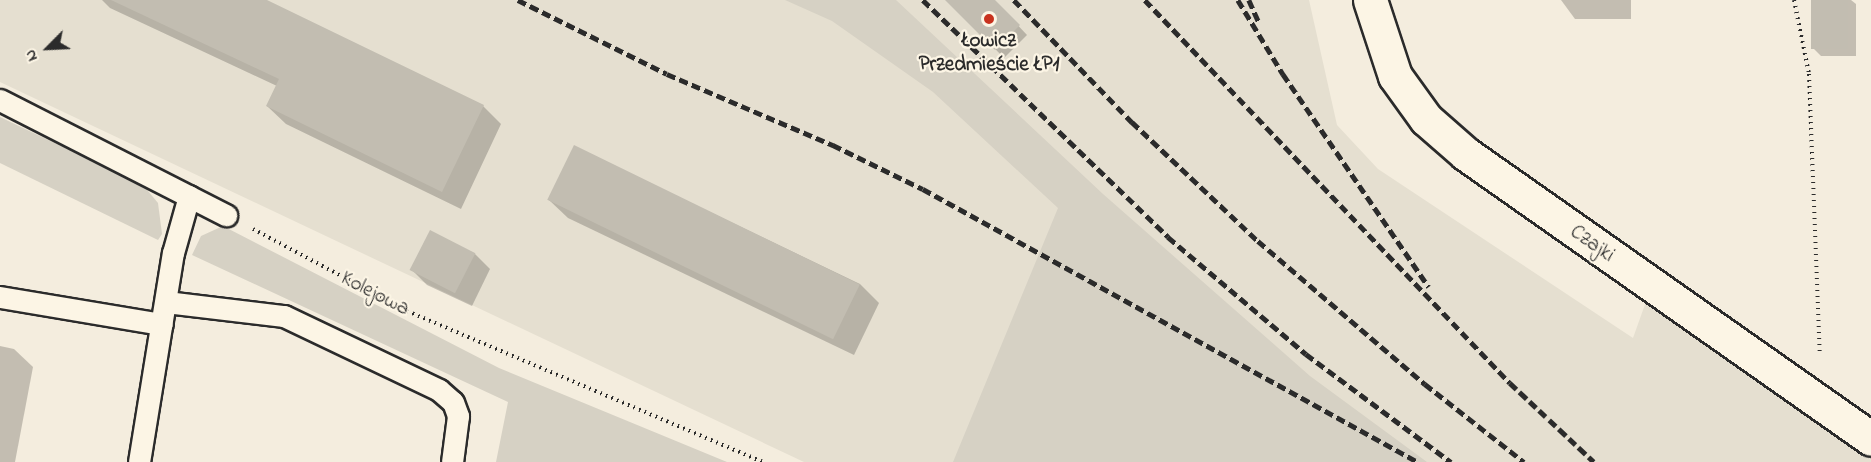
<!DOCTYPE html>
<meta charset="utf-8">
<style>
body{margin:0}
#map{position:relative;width:1871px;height:462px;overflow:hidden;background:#f4edde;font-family:"Indie Flower",sans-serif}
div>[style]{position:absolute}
.built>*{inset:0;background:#e5dfd0}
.green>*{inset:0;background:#d6d1c4}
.shadow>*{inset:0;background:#0003}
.building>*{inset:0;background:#c2bdb1;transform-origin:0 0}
.path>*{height:4px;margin-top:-2px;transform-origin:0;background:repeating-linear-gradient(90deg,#2b2b2b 0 1.5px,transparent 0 6px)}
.roads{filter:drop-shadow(2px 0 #2b2b2b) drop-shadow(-2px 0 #2b2b2b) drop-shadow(0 2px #2b2b2b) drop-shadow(0 -2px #2b2b2b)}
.service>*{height:21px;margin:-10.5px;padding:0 10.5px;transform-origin:10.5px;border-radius:10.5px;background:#fcf5e5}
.minor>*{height:33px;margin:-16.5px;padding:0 16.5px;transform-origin:16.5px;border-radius:16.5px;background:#fcf5e5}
.rail>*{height:4.5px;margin-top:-2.25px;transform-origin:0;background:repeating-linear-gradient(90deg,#2b2b2b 0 9px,transparent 0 13.5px)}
.dots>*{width:16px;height:16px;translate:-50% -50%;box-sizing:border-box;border:3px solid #fcf5e5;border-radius:50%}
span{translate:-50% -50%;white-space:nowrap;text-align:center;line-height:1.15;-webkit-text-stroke:4.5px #fcf5e5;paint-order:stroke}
.poi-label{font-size:21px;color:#2b2b2b;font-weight:700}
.street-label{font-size:21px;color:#2b2b2b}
.north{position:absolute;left:18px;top:18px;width:60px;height:60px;-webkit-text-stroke:4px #fcf5e5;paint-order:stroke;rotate:246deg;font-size:16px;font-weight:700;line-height:24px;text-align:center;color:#2b2b2b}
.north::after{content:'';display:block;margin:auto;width:21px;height:27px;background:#2b2b2b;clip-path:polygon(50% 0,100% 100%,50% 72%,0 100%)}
</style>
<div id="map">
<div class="built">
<i style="clip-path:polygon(0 0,1309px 0,1337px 125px,1378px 169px,1633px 338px,1648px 296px,1871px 447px,1871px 462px,804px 462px,0 82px)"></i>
</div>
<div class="green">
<i style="clip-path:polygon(785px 0,896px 0,1103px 194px,1310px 376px,1427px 462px,953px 462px,1058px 208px,933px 92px,832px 21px)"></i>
<i style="clip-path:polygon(0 117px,143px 185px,158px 203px,162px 234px,158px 240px,0 163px)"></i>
<i style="clip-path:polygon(223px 226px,499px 368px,727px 462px,496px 462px,508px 402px,192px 255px,201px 236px)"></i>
</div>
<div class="shadow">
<i style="clip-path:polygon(102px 0,251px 0,483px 106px,501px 124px,461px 209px,286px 124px,267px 106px,277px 86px,110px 8px)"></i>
<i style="clip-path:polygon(972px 0,994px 0,1027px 35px,1004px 58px,960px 13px)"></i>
<i style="clip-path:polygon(1561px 0,1631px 0,1631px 19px,1575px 19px)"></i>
<i style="clip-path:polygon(1812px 0,1851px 0,1856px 4px,1856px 56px,1821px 56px,1813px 48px)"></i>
<i style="clip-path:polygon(574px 147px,860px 284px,879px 303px,854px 355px,568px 218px,549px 200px)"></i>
<i style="clip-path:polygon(475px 254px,490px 269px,472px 306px,427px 285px,412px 270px)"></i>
<i style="clip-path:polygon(0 346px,14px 349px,33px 367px,15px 462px,0 462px)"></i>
</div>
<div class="building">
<i style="clip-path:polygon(111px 0,267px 0,484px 105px,442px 192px,266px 106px,279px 79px)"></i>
<i style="clip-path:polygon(945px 0,995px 0,1020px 25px,995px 50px)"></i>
<i style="left:1811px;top:0;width:37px;height:49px"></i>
<i style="left:574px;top:145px;width:318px;height:61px;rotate:26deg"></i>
<i style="left:430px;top:230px;width:51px;height:45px;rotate:27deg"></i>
</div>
<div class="path">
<i style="left:1794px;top:0;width:76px;rotate:78.5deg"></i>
<i style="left:1809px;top:74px;width:282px;rotate:87.8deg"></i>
<i style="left:253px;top:229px;width:174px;rotate:28deg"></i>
<i style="left:407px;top:311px;width:387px;rotate:23deg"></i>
</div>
<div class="roads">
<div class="service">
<i style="left:0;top:100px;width:254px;rotate:27deg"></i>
<i style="left:0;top:297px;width:164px;rotate:9.5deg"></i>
<i style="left:166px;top:302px;width:119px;rotate:6.8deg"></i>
<i style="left:284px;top:316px;width:172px;rotate:25.5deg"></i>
<i style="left:439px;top:390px;width:18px;rotate:41deg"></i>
<i style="left:453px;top:402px;width:15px;rotate:70deg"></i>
<i style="left:458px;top:416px;width:46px;rotate:97.4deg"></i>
<i style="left:139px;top:462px;width:212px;rotate:-80.8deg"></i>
<i style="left:173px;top:253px;width:59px;rotate:-74.3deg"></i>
</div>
<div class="minor">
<i style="left:1370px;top:0;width:80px;rotate:71.8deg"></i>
<i style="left:1395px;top:76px;width:53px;rotate:54.2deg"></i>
<i style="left:1426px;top:119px;width:53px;rotate:41.2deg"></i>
<i style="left:1466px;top:154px;width:495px;rotate:35.1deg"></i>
</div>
</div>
<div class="rail">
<i style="left:518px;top:0;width:166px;rotate:26.4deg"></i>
<i style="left:667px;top:74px;width:181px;rotate:23.2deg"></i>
<i style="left:833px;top:145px;width:100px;rotate:26.1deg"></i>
<i style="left:923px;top:189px;width:565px;rotate:28.88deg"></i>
<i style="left:923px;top:0;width:341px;rotate:44deg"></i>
<i style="left:1168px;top:237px;width:181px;rotate:40.3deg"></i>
<i style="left:1306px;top:354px;width:181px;rotate:36.7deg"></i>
<i style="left:1014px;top:0;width:170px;rotate:46deg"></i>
<i style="left:1132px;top:122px;width:173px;rotate:43.4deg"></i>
<i style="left:1258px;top:241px;width:220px;rotate:40.6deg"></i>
<i style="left:1425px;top:384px;width:126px;rotate:38.2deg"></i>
<i style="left:1145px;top:0;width:529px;rotate:46.38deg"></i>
<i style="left:1510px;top:383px;width:115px;rotate:43.2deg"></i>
<i style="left:1238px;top:0;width:87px;rotate:58.7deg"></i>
<i style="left:1283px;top:74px;width:258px;rotate:55.6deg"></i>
<i style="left:1249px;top:0;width:24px;rotate:66deg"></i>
</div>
<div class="dots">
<i style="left:989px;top:19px;background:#c8321e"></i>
</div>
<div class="poi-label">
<span style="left:989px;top:53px">Łowicz<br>Przedmieście ŁP1</span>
</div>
<div class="street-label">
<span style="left:1592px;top:244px;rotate:35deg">Czajki</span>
<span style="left:375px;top:294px;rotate:27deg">Kolejowa</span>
</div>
<div class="north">N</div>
</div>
